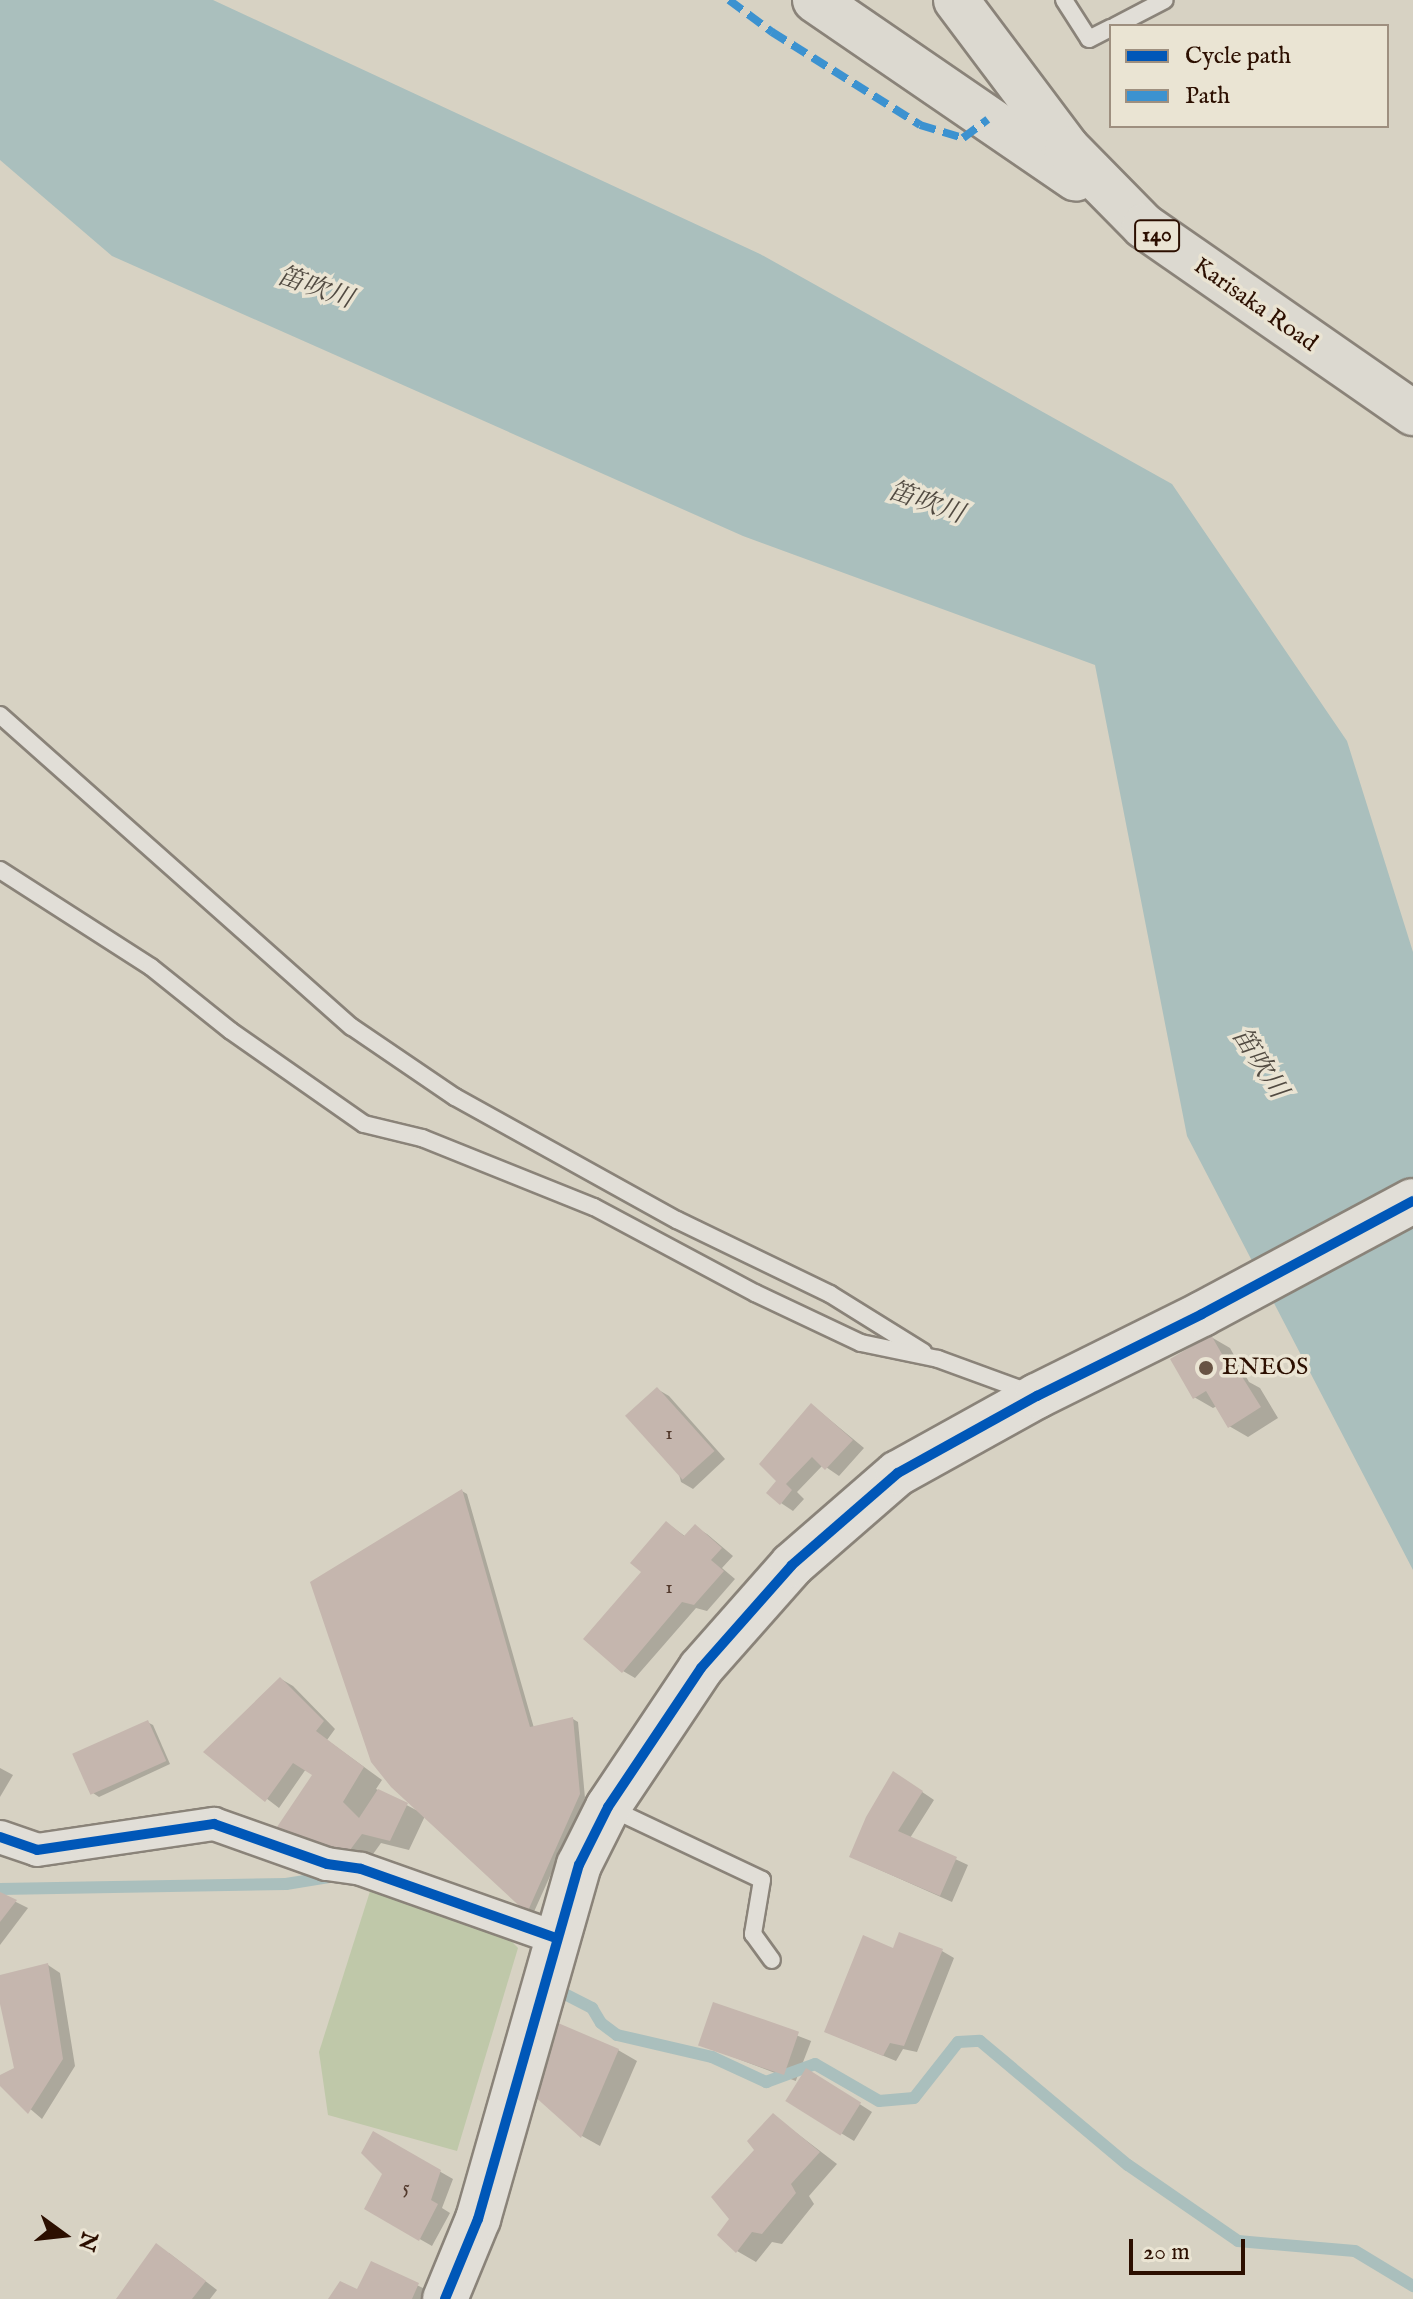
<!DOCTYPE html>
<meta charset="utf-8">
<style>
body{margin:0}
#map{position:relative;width:1413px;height:2299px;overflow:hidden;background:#d7d2c3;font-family:"IM FELL English","Noto Serif JP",serif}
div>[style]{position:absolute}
.green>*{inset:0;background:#bfc8a9}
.water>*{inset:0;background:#aabfbd}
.shadow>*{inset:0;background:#0003;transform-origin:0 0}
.stream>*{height:12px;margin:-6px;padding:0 6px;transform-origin:6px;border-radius:6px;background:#aabfbd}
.building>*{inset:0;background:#c5b6ae;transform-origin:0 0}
.roads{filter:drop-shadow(2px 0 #8a8379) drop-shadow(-2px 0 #8a8379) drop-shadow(0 2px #8a8379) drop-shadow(0 -2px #8a8379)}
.lane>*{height:16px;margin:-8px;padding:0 8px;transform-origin:8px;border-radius:8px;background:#e1ded7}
.street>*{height:32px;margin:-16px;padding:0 16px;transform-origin:16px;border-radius:16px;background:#e1ded7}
.secondary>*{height:44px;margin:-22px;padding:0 22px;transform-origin:22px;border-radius:22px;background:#e1ded7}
.highway>*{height:44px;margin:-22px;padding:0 22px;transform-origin:22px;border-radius:22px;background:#dcd9d0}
.quiet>*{height:8px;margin-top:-4px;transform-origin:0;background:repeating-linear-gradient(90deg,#3c92d0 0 16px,transparent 0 24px)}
.cycleway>*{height:10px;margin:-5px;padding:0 5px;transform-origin:5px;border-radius:5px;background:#0057b8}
.dots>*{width:22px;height:22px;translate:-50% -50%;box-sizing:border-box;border:4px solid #eae4d3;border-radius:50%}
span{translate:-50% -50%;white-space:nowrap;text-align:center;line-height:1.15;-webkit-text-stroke:7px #eae4d3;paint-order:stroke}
.number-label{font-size:20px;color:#52392c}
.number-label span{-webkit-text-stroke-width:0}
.shield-label span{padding:2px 6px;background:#eae4d3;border:2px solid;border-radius:6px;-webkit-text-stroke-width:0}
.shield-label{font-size:22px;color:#2c0f00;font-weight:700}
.street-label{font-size:24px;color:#2c0f00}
.poi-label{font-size:24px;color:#2c0f00}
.left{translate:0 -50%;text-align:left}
.water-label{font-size:26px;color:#514a41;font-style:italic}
.legend{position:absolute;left:1109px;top:24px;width:280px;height:104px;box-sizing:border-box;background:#eae4d3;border:2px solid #9e8f7f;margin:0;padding:10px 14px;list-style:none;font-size:24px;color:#2c0f00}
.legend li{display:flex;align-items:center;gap:16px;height:40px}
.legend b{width:40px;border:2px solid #9e8f7f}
.north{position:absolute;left:24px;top:2195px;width:80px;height:80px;-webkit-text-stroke:6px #eae4d3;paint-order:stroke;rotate:105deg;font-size:22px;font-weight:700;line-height:32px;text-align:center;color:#2c0f00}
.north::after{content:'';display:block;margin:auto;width:28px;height:36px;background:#2c0f00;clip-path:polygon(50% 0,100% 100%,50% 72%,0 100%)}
.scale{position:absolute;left:1129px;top:2239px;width:116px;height:36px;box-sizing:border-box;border:4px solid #2c0f00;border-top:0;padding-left:10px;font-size:24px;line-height:28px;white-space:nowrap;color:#2c0f00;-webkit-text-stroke:6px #eae4d3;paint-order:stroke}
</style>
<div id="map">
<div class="green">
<i style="clip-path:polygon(372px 1885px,499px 1928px,518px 1948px,457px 2151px,328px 2115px,319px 2052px)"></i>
</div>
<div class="water">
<i style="clip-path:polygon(0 0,213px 0,760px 254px,1172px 484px,1347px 741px,1413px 952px,1413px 1570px,1187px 1136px,1095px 665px,743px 536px,112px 256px,0 160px)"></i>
</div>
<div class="shadow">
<i style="clip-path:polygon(1211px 1337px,1230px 1348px,1249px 1382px,1260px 1388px,1278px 1418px,1248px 1437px,1229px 1426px,1217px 1406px,1213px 1408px,1194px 1397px)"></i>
<i style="clip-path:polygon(657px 1389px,669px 1396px,725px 1459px,693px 1489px,681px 1482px)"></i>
<i style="clip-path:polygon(812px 1405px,864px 1448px,839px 1476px,823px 1465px,797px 1492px,804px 1499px,793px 1511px,781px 1503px,779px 1481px)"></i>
<i style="clip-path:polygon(462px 1491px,467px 1494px,534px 1728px,573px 1719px,578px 1722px,585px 1798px,533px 1914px,425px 1816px,409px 1850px,381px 1843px,358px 1875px,315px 1775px,306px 1769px,279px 1808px,206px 1752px,281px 1679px,293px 1686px,335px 1729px,327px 1740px,382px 1780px,376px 1789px,416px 1810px)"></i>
<i style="clip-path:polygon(667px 1523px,686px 1537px,695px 1527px,707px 1534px,733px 1556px,722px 1568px,735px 1579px,707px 1611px,696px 1608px,635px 1678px,623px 1671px,644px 1572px)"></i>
<i style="clip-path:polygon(147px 1722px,153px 1725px,170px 1764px,99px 1797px,93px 1793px)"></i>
<i style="clip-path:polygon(0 1768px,13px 1775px,0 1797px)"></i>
<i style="clip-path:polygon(906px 1781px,934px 1800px,910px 1838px,968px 1865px,952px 1902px,851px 1857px)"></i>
<i style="clip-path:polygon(0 1894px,28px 1908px,0 1945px)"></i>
<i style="clip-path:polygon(894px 1950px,942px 1951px,954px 1958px,917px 2052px,903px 2049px,896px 2061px,826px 2032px)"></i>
<i style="clip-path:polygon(48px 1965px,60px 1973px,75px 2066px,42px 2119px,0 2083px,0 2078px,16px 2069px,0 1995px,0 1977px)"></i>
<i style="left:715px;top:2004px;width:103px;height:43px;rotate:21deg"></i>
<i style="clip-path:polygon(618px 2050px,637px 2061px,600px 2146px,582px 2136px,525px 2085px)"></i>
<i style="clip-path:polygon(819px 2078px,872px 2112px,854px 2141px,788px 2101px)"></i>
<i style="clip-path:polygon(773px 2115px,837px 2164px,809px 2196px,814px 2204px,782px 2244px,772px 2242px,756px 2262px,737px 2251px,731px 2219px)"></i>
<i style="clip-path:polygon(374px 2134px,453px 2179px,442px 2208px,450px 2213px,432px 2246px,367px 2209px,384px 2174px)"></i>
<i style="clip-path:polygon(169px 2253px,217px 2290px,210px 2299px,118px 2299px)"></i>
<i style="clip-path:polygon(372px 2263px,431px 2292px,427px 2299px,330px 2299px,358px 2291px)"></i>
</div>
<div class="stream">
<i style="left:0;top:1889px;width:286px;rotate:-1deg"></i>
<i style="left:286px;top:1884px;width:51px;rotate:-9.1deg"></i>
<i style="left:555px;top:1989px;width:42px;rotate:27.2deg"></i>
<i style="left:592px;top:2008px;width:17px;rotate:59deg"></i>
<i style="left:601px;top:2023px;width:20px;rotate:37deg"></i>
<i style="left:617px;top:2035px;width:98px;rotate:13deg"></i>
<i style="left:712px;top:2057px;width:60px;rotate:24.8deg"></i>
<i style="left:766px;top:2082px;width:52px;rotate:-20.2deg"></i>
<i style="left:815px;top:2064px;width:74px;rotate:30deg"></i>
<i style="left:879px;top:2101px;width:35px;rotate:-5deg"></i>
<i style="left:914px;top:2098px;width:71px;rotate:-51.8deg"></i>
<i style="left:958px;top:2042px;width:22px;rotate:-3deg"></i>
<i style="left:980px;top:2041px;width:193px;rotate:40deg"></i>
<i style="left:1128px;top:2165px;width:134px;rotate:34.6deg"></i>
<i style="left:1238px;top:2241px;width:117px;rotate:4.9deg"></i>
<i style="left:1355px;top:2251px;width:68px;rotate:31.1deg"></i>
</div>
<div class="building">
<i style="clip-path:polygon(1211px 1335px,1234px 1375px,1241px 1375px,1261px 1407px,1228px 1428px,1206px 1391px,1193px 1399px,1170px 1359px)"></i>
<i style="left:657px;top:1387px;width:86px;height:43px;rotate:48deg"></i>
<i style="clip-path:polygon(811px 1403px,853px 1440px,825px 1470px,812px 1457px,786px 1484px,792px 1490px,780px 1505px,766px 1493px,776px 1481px,759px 1464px)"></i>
<i style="clip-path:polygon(462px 1489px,530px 1727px,573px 1717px,580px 1794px,527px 1913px,391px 1787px,371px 1762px,310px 1582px)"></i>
<i style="clip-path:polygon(666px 1521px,684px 1536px,695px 1524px,722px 1548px,711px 1560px,724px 1571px,694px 1605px,682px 1602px,622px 1673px,583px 1639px,641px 1572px,630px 1563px)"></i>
<i style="clip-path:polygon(280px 1677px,324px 1721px,316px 1731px,364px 1767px,343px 1802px,359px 1818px,378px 1789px,408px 1803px,390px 1841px,362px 1834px,338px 1866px,277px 1827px,312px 1775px,293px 1763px,265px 1802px,203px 1752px)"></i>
<i style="left:148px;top:1720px;width:45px;height:83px;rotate:66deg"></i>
<i style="clip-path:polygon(893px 1771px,923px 1791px,898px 1831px,957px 1857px,940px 1896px,849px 1857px,866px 1817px)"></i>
<i style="clip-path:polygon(0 1892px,17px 1900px,0 1922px)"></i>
<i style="clip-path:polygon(899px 1932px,943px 1949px,904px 2046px,890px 2043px,883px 2056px,824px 2032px,863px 1935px,893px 1948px)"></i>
<i style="clip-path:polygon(48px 1963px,63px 2059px,28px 2114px,0 2086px,0 2075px,14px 2068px,0 2004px,0 1975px)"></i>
<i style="left:713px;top:2002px;width:91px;height:46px;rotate:19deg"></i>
<i style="clip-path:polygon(544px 2017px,619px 2049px,581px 2138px,523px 2086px)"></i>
<i style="left:806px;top:2068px;width:65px;height:39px;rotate:32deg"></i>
<i style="clip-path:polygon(773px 2113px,820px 2152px,791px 2184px,796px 2193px,762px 2234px,752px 2232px,736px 2253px,717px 2235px,729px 2219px,711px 2197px,754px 2150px,747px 2141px)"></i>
<i style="clip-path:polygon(373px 2131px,441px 2170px,431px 2200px,438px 2204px,419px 2241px,364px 2209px,382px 2174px,361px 2153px)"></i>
<i style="clip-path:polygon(156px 2243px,206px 2281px,192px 2299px,116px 2299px)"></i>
<i style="clip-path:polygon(371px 2261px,419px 2283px,412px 2299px,328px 2299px,340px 2281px,357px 2289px)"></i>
</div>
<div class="roads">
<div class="lane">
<i style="left:1064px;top:0;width:46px;rotate:57.3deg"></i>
<i style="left:1089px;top:39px;width:25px;rotate:-27deg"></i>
<i style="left:1115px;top:26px;width:56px;rotate:-27.5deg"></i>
<i style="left:0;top:715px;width:470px;rotate:41.6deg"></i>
<i style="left:352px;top:1027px;width:125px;rotate:34.2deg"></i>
<i style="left:455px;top:1097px;width:254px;rotate:29deg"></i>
<i style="left:677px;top:1220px;width:170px;rotate:25.8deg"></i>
<i style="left:830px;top:1294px;width:110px;rotate:31.9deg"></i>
<i style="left:0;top:870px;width:179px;rotate:32.7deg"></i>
<i style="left:151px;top:967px;width:102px;rotate:38.7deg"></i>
<i style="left:231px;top:1031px;width:162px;rotate:35deg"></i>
<i style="left:364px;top:1124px;width:60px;rotate:13.6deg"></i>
<i style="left:422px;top:1138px;width:185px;rotate:21.9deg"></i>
<i style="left:594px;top:1207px;width:183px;rotate:28.1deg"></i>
<i style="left:755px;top:1293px;width:117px;rotate:25.3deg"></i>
<i style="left:861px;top:1343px;width:79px;rotate:11.7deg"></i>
<i style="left:938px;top:1359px;width:99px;rotate:20.1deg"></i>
<i style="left:610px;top:1808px;width:168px;rotate:25.3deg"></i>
<i style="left:762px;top:1880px;width:55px;rotate:99.5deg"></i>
<i style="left:753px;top:1934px;width:32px;rotate:54deg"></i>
</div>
<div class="street">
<i style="left:0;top:1837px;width:39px;rotate:19deg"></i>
<i style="left:37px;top:1850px;width:179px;rotate:-8.4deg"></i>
<i style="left:214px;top:1824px;width:120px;rotate:19.5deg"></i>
<i style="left:327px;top:1864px;width:34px;rotate:8deg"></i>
<i style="left:361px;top:1869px;width:207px;rotate:19.5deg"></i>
</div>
<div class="secondary">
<i style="left:445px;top:2299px;width:87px;rotate:-67.6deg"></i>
<i style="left:478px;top:2219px;width:368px;rotate:-74.1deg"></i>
<i style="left:579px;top:1865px;width:65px;rotate:-63.4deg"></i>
<i style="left:608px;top:1807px;width:167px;rotate:-56.2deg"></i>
<i style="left:701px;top:1668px;width:137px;rotate:-48.5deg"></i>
<i style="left:792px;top:1565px;width:140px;rotate:-41deg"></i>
<i style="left:898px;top:1473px;width:159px;rotate:-29deg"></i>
<i style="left:1037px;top:1396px;width:184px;rotate:-26.4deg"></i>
<i style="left:1202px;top:1314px;width:239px;rotate:-28.2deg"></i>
</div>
<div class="highway">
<i style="left:815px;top:0;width:316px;rotate:34.4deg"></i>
<i style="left:956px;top:0;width:185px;rotate:53.1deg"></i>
<i style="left:1067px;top:148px;width:110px;rotate:45.4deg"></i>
<i style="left:1144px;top:226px;width:328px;rotate:34.8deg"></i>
</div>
</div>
<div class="quiet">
<i style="left:729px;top:0;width:54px;rotate:36.7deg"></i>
<i style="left:772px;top:32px;width:175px;rotate:32.1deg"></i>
<i style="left:920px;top:125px;width:45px;rotate:16.8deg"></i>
<i style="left:963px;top:138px;width:31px;rotate:-37deg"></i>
</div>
<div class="cycleway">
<i style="left:0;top:1837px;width:39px;rotate:19deg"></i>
<i style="left:37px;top:1850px;width:179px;rotate:-8.4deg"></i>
<i style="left:214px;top:1824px;width:120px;rotate:19.5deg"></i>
<i style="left:327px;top:1864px;width:34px;rotate:8deg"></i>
<i style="left:361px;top:1869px;width:207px;rotate:19.5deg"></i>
<i style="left:445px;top:2299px;width:87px;rotate:-67.6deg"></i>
<i style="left:478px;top:2219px;width:368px;rotate:-74.1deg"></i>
<i style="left:579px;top:1865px;width:65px;rotate:-63.4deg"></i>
<i style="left:608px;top:1807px;width:167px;rotate:-56.2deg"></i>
<i style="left:701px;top:1668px;width:137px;rotate:-48.5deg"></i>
<i style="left:792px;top:1565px;width:140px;rotate:-41deg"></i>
<i style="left:898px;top:1473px;width:159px;rotate:-29deg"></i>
<i style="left:1037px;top:1396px;width:184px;rotate:-26.4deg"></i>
<i style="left:1202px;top:1314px;width:239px;rotate:-28.2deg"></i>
</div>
<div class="dots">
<i style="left:1206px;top:1368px;background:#685344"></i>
</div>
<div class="number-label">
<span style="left:669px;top:1433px">1</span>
<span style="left:669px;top:1587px">1</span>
<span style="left:406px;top:2187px">5</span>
</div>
<div class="shield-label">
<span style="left:1157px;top:236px">140</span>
</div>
<div class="street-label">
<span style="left:1255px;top:305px;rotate:35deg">Karisaka Road</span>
</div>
<div class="poi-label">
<span class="left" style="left:1222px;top:1368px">ENEOS</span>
</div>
<div class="water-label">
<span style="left:315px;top:288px;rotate:19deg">笛吹川</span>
<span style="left:926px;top:503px;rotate:19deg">笛吹川</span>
<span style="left:1259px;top:1063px;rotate:57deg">笛吹川</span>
</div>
<ul class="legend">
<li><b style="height:10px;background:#0057b8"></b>Cycle path</li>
<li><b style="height:10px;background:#3c92d0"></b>Path</li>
</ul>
<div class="north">N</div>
<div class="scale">20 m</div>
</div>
